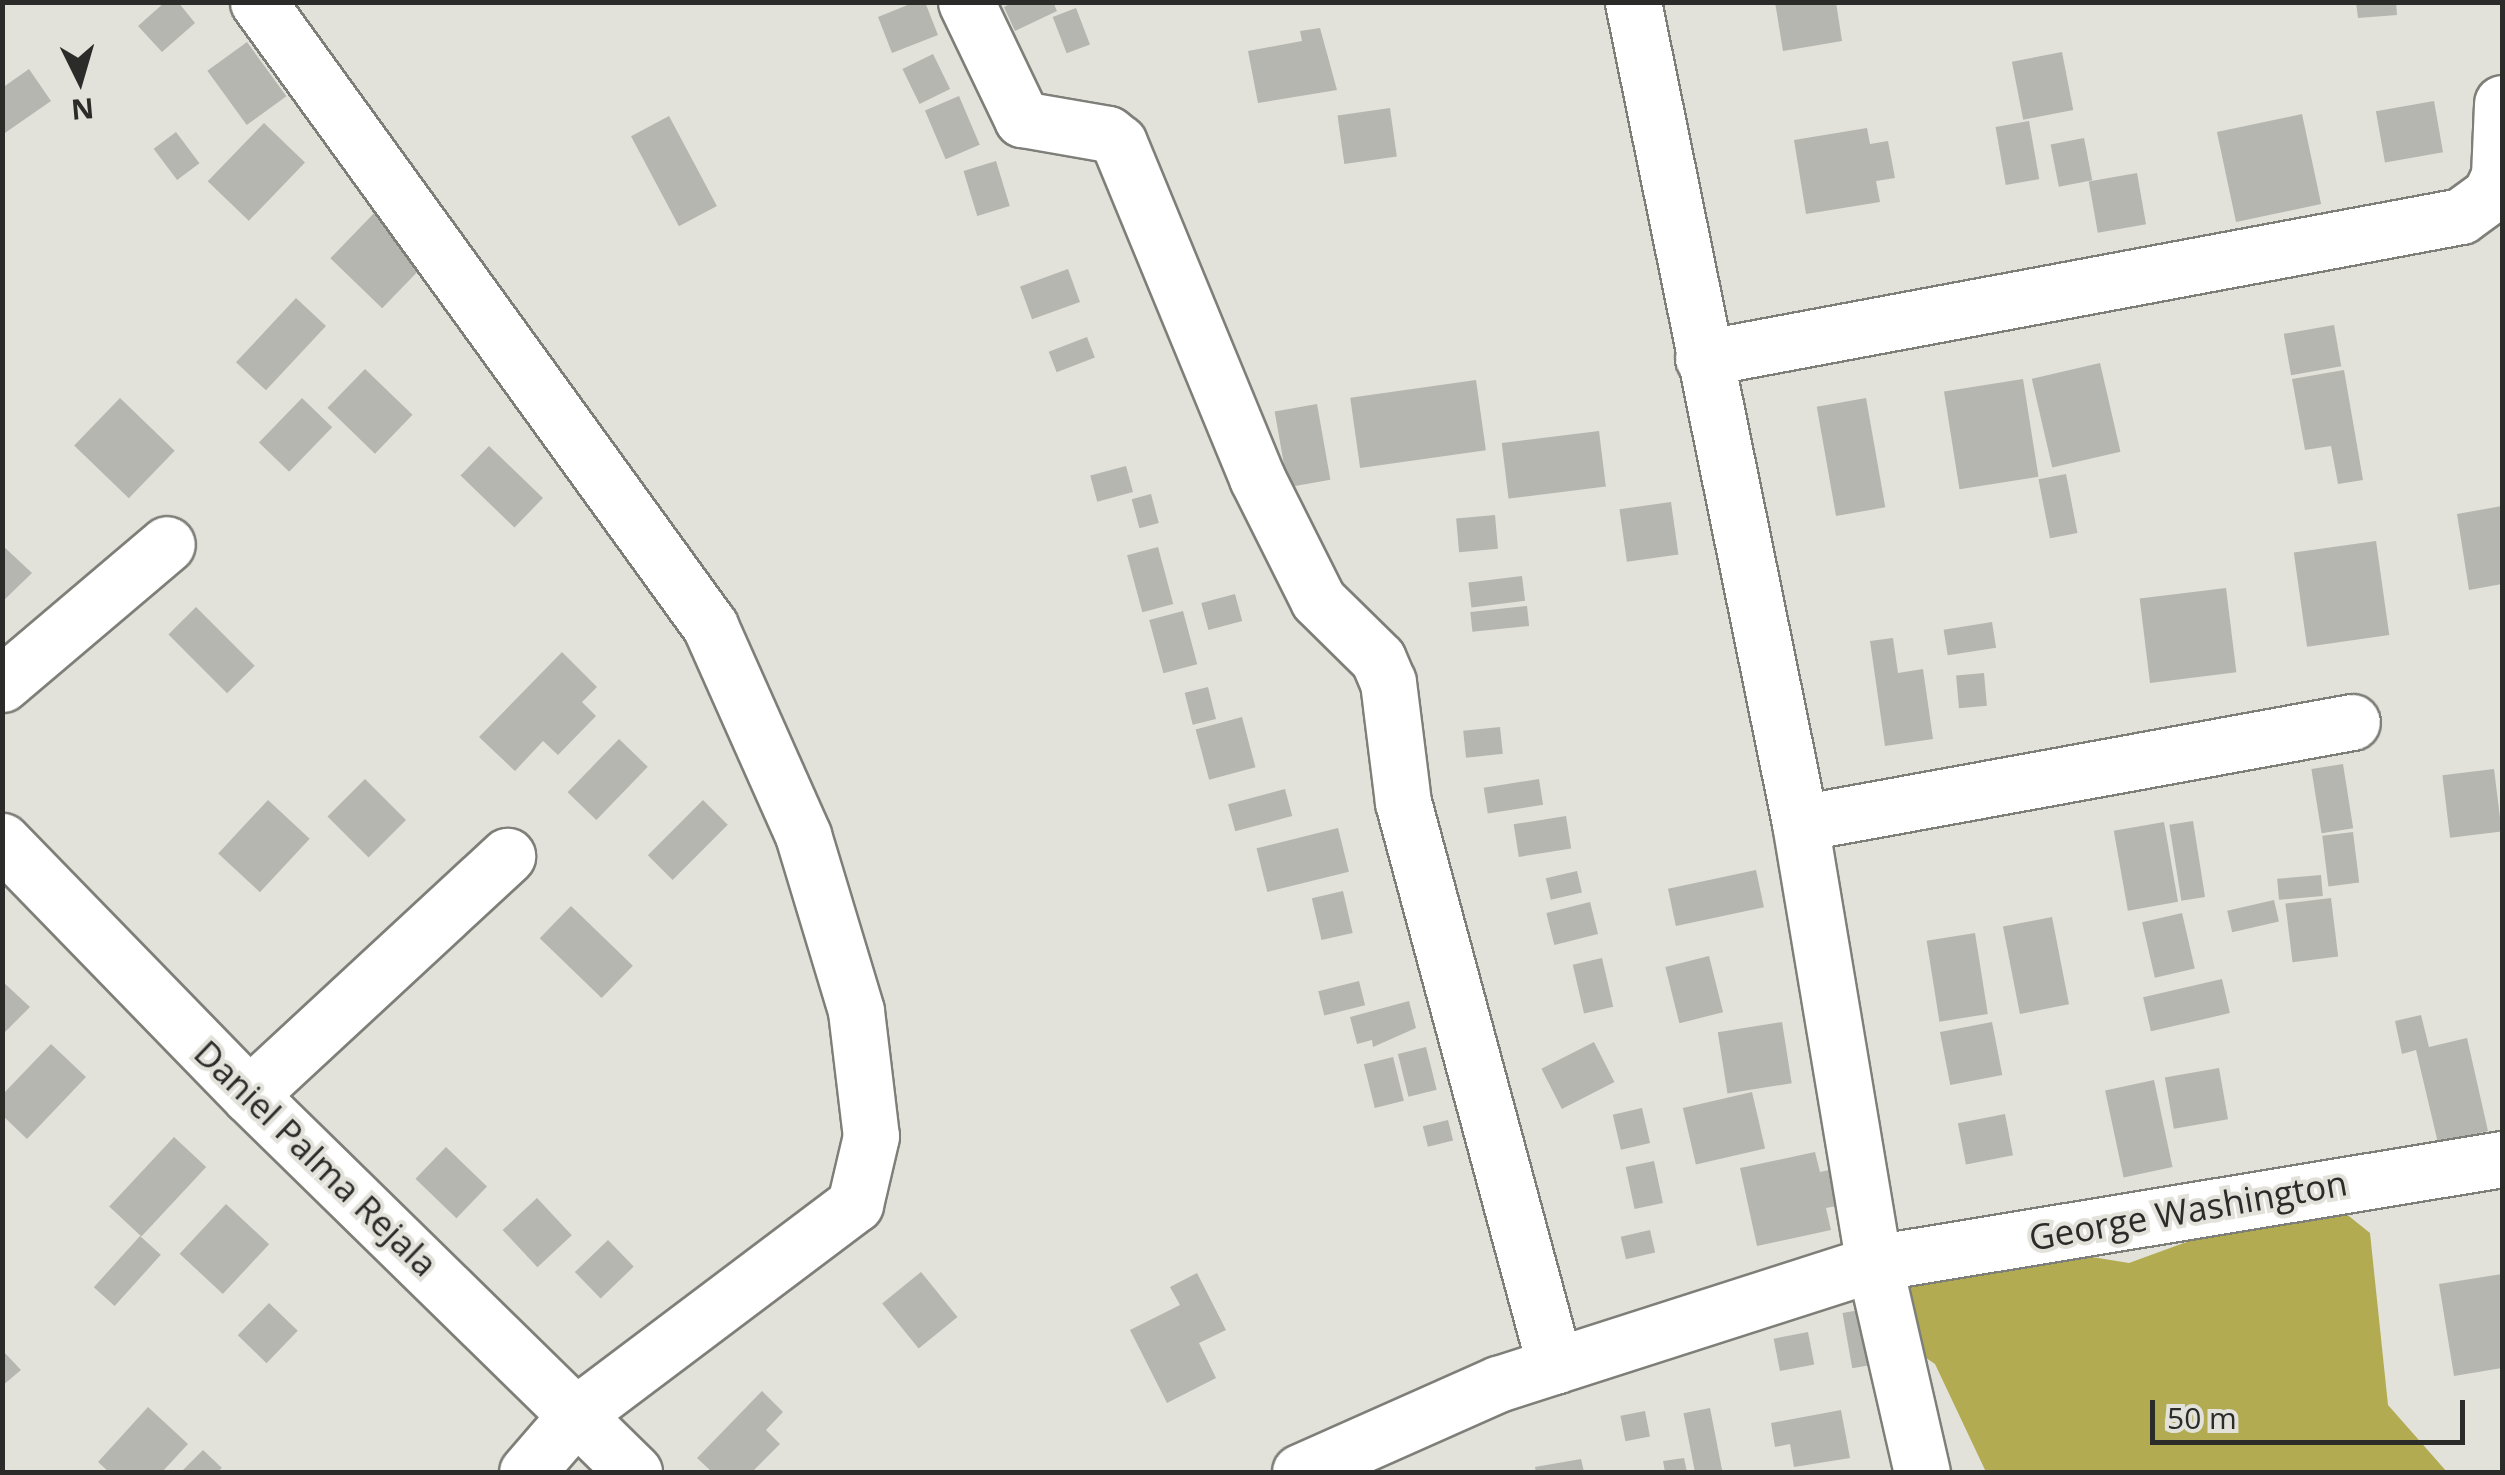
<!DOCTYPE html>
<style>
body{margin:0}
#map{position:relative;width:2505px;height:1475px;overflow:hidden;background:#e2e2db;font-family:"Open Sans",sans-serif}
div>[style]{position:absolute}
.forest>*{inset:0;background:#b2ab52}
.building>*{inset:0;background:#b6b6b0;transform-origin:0 0}
.roads{filter:drop-shadow(2px 0 #7f7f79) drop-shadow(-2px 0 #7f7f79) drop-shadow(0 2px #7f7f79) drop-shadow(0 -2px #7f7f79)}
.minor>*{height:55px;margin:-27.5px;padding:0 27.5px;transform-origin:27.5px;border-radius:27.5px;background:#fff}
span{translate:-50% -50%;white-space:nowrap;text-align:center;line-height:1.15;-webkit-text-stroke:8px #e2e2db;paint-order:stroke}
.street-label{font-size:35px;color:#2b2b29}
.frame{position:absolute;inset:0;border:5px solid #2b2b29;pointer-events:none}
.north{position:absolute;left:30px;top:30px;width:100px;height:100px;-webkit-text-stroke:8px #e2e2db;paint-order:stroke;rotate:175deg;font-size:28px;font-weight:700;line-height:40px;text-align:center;color:#2b2b29}
.north::after{content:'';display:block;margin:auto;width:35px;height:45px;background:#2b2b29;clip-path:polygon(50% 0,100% 100%,50% 72%,0 100%)}
.scale{position:absolute;left:2150px;top:1400px;width:315px;height:45px;box-sizing:border-box;border:5px solid #2b2b29;border-top:0;padding-left:12px;font-size:30px;line-height:35px;white-space:nowrap;color:#2b2b29;-webkit-text-stroke:8px #e2e2db;paint-order:stroke}
</style>
<div id="map">
<div class="forest">
<i style="clip-path:polygon(2340px 1209px,2370px 1233px,2388px 1405px,2447px 1472px,1986px 1472px,1935px 1364px,1904px 1343px,1890px 1275px,2025px 1246px,2129px 1263px,2266px 1213px)"></i>
</div>
<div class="building">
<i style="clip-path:polygon(165px 2px,178px 2px,195px 23px,162px 52px,138px 26px)"></i>
<i style="clip-path:polygon(915px 2px,925px 2px,938px 35px,892px 53px,878px 17px)"></i>
<i style="clip-path:polygon(1014px 2px,1053px 2px,1057px 11px,1015px 31px,1004px 7px)"></i>
<i style="clip-path:polygon(1775px 2px,1836px 2px,1842px 41px,1783px 51px)"></i>
<i style="clip-path:polygon(2356px 2px,2396px 2px,2397px 15px,2358px 18px)"></i>
<i style="left:1076px;top:8px;width:39px;height:25px;rotate:69deg"></i>
<i style="clip-path:polygon(1320px 28px,1337px 90px,1258px 103px,1248px 51px,1302px 41px,1300px 31px)"></i>
<i style="left:247px;top:42px;width:67px;height:49px;rotate:54deg"></i>
<i style="left:2062px;top:52px;width:59px;height:51px;rotate:79deg"></i>
<i style="left:933px;top:54px;width:39px;height:34px;rotate:64deg"></i>
<i style="clip-path:polygon(29px 69px,51px 101px,2px 135px,2px 88px)"></i>
<i style="left:959px;top:96px;width:53px;height:37px;rotate:67deg"></i>
<i style="left:2434px;top:101px;width:52px;height:59px;rotate:80deg"></i>
<i style="left:1390px;top:108px;width:49px;height:53px;rotate:82deg"></i>
<i style="left:2302px;top:114px;width:92px;height:87px;rotate:78deg"></i>
<i style="left:669px;top:116px;width:102px;height:43px;rotate:62deg"></i>
<i style="left:2029px;top:121px;width:59px;height:34px;rotate:80deg"></i>
<i style="left:264px;top:123px;width:57px;height:81px;rotate:44deg"></i>
<i style="clip-path:polygon(1867px 128px,1870px 144px,1888px 141px,1895px 178px,1876px 181px,1880px 202px,1806px 214px,1794px 140px)"></i>
<i style="left:176px;top:132px;width:39px;height:28px;rotate:53deg"></i>
<i style="left:2084px;top:138px;width:43px;height:34px;rotate:79deg"></i>
<i style="left:996px;top:161px;width:47px;height:34px;rotate:73deg"></i>
<i style="left:2137px;top:173px;width:52px;height:49px;rotate:80deg"></i>
<i style="left:379px;top:208px;width:72px;height:70px;rotate:44deg"></i>
<i style="left:1068px;top:269px;width:35px;height:51px;rotate:70deg"></i>
<i style="left:296px;top:298px;width:41px;height:88px;rotate:43deg"></i>
<i style="left:2334px;top:325px;width:42px;height:51px;rotate:80deg"></i>
<i style="left:1087px;top:337px;width:22px;height:41px;rotate:69deg"></i>
<i style="left:2100px;top:363px;width:91px;height:70px;rotate:77deg"></i>
<i style="left:365px;top:369px;width:66px;height:54px;rotate:44deg"></i>
<i style="clip-path:polygon(2344px 370px,2363px 480px,2338px 484px,2331px 446px,2305px 450px,2292px 379px)"></i>
<i style="left:2023px;top:379px;width:99px;height:80px;rotate:81deg"></i>
<i style="left:1476px;top:380px;width:71px;height:127px;rotate:82deg"></i>
<i style="left:120px;top:398px;width:76px;height:66px;rotate:44deg"></i>
<i style="left:302px;top:398px;width:42px;height:62px;rotate:44deg"></i>
<i style="left:1866px;top:398px;width:111px;height:50px;rotate:80deg"></i>
<i style="left:1317px;top:404px;width:77px;height:43px;rotate:80deg"></i>
<i style="left:1599px;top:431px;width:56px;height:98px;rotate:83deg"></i>
<i style="left:489px;top:446px;width:75px;height:41px;rotate:44deg"></i>
<i style="left:1126px;top:466px;width:27px;height:37px;rotate:75deg"></i>
<i style="left:2066px;top:474px;width:60px;height:28px;rotate:79deg"></i>
<i style="left:1151px;top:494px;width:30px;height:20px;rotate:75deg"></i>
<i style="left:1671px;top:502px;width:53px;height:52px;rotate:82deg"></i>
<i style="clip-path:polygon(2502px 506px,2502px 584px,2469px 590px,2457px 514px)"></i>
<i style="left:1495px;top:515px;width:34px;height:39px;rotate:85deg"></i>
<i style="left:2376px;top:541px;width:95px;height:83px;rotate:82deg"></i>
<i style="clip-path:polygon(2px 545px,32px 573px,2px 602px)"></i>
<i style="left:1158px;top:547px;width:59px;height:32px;rotate:75deg"></i>
<i style="left:1522px;top:576px;width:25px;height:54px;rotate:83deg"></i>
<i style="left:2226px;top:588px;width:85px;height:87px;rotate:83deg"></i>
<i style="left:1235px;top:594px;width:28px;height:35px;rotate:75deg"></i>
<i style="left:1527px;top:606px;width:20px;height:57px;rotate:84deg"></i>
<i style="left:196px;top:607px;width:83px;height:39px;rotate:45deg"></i>
<i style="left:1183px;top:611px;width:55px;height:35px;rotate:75deg"></i>
<i style="left:1992px;top:622px;width:26px;height:49px;rotate:81deg"></i>
<i style="clip-path:polygon(1893px 638px,1898px 673px,1923px 669px,1933px 739px,1885px 746px,1870px 641px)"></i>
<i style="clip-path:polygon(562px 652px,597px 687px,582px 702px,596px 716px,558px 755px,543px 741px,515px 771px,479px 737px)"></i>
<i style="left:1984px;top:673px;width:33px;height:28px;rotate:85deg"></i>
<i style="left:1208px;top:687px;width:33px;height:24px;rotate:76deg"></i>
<i style="left:1242px;top:717px;width:52px;height:48px;rotate:75deg"></i>
<i style="left:1500px;top:727px;width:27px;height:37px;rotate:84deg"></i>
<i style="left:619px;top:739px;width:40px;height:74px;rotate:44deg"></i>
<i style="left:2343px;top:764px;width:65px;height:32px;rotate:81deg"></i>
<i style="left:2494px;top:769px;width:63px;height:52px;rotate:83deg"></i>
<i style="left:365px;top:779px;width:58px;height:53px;rotate:45deg"></i>
<i style="left:1539px;top:779px;width:26px;height:56px;rotate:81deg"></i>
<i style="left:1285px;top:789px;width:28px;height:59px;rotate:75deg"></i>
<i style="left:268px;top:800px;width:57px;height:73px;rotate:43deg"></i>
<i style="left:703px;top:800px;width:35px;height:78px;rotate:45deg"></i>
<i style="left:1566px;top:816px;width:33px;height:53px;rotate:81deg"></i>
<i style="left:2193px;top:821px;width:77px;height:24px;rotate:81deg"></i>
<i style="left:2164px;top:822px;width:81px;height:51px;rotate:80deg"></i>
<i style="left:1338px;top:828px;width:45px;height:84px;rotate:76deg"></i>
<i style="left:2353px;top:832px;width:51px;height:31px;rotate:83deg"></i>
<i style="left:1756px;top:870px;width:38px;height:90px;rotate:78deg"></i>
<i style="left:1577px;top:871px;width:22px;height:32px;rotate:77deg"></i>
<i style="left:2321px;top:875px;width:21px;height:44px;rotate:85deg"></i>
<i style="left:1343px;top:891px;width:43px;height:32px;rotate:77deg"></i>
<i style="left:2331px;top:898px;width:59px;height:46px;rotate:83deg"></i>
<i style="left:2274px;top:900px;width:22px;height:48px;rotate:77deg"></i>
<i style="left:1590px;top:902px;width:33px;height:45px;rotate:76deg"></i>
<i style="left:571px;top:906px;width:86px;height:45px;rotate:44deg"></i>
<i style="left:2182px;top:913px;width:57px;height:41px;rotate:77deg"></i>
<i style="left:2052px;top:917px;width:89px;height:50px;rotate:79deg"></i>
<i style="left:1975px;top:933px;width:82px;height:49px;rotate:81deg"></i>
<i style="left:1709px;top:956px;width:58px;height:45px;rotate:76deg"></i>
<i style="left:1602px;top:958px;width:50px;height:30px;rotate:77deg"></i>
<i style="left:2222px;top:979px;width:35px;height:81px;rotate:77deg"></i>
<i style="clip-path:polygon(2px 981px,30px 1007px,2px 1035px)"></i>
<i style="left:1359px;top:981px;width:25px;height:42px;rotate:76deg"></i>
<i style="clip-path:polygon(1409px 1001px,1416px 1028px,1373px 1047px,1372px 1040px,1357px 1044px,1350px 1017px)"></i>
<i style="clip-path:polygon(2421px 1015px,2429px 1047px,2467px 1038px,2488px 1131px,2438px 1143px,2416px 1050px,2402px 1054px,2395px 1021px)"></i>
<i style="left:1782px;top:1022px;width:62px;height:65px;rotate:81deg"></i>
<i style="left:1992px;top:1022px;width:54px;height:53px;rotate:79deg"></i>
<i style="left:1594px;top:1042px;width:45px;height:59px;rotate:63deg"></i>
<i style="clip-path:polygon(51px 1044px,86px 1077px,27px 1139px,2px 1115px,2px 1095px)"></i>
<i style="left:1426px;top:1047px;width:44px;height:29px;rotate:76deg"></i>
<i style="left:1393px;top:1057px;width:45px;height:30px;rotate:76deg"></i>
<i style="left:2219px;top:1068px;width:52px;height:55px;rotate:80deg"></i>
<i style="left:2154px;top:1080px;width:89px;height:50px;rotate:78deg"></i>
<i style="left:1752px;top:1092px;width:58px;height:71px;rotate:77deg"></i>
<i style="left:1642px;top:1108px;width:36px;height:30px;rotate:77deg"></i>
<i style="left:2005px;top:1114px;width:42px;height:48px;rotate:79deg"></i>
<i style="left:1448px;top:1120px;width:21px;height:26px;rotate:76deg"></i>
<i style="left:174px;top:1137px;width:44px;height:95px;rotate:43deg"></i>
<i style="left:446px;top:1147px;width:57px;height:44px;rotate:44deg"></i>
<i style="clip-path:polygon(1815px 1152px,1820px 1172px,1839px 1168px,1847px 1204px,1826px 1208px,1831px 1230px,1757px 1246px,1740px 1168px)"></i>
<i style="left:1654px;top:1161px;width:43px;height:29px;rotate:78deg"></i>
<i style="left:537px;top:1198px;width:51px;height:47px;rotate:47deg"></i>
<i style="left:226px;top:1204px;width:59px;height:68px;rotate:43deg"></i>
<i style="left:1650px;top:1230px;width:23px;height:30px;rotate:77deg"></i>
<i style="left:140px;top:1236px;width:28px;height:69px;rotate:42deg"></i>
<i style="left:608px;top:1240px;width:37px;height:46px;rotate:46deg"></i>
<i style="left:921px;top:1272px;width:58px;height:50px;rotate:51deg"></i>
<i style="clip-path:polygon(1197px 1273px,1226px 1330px,1199px 1343px,1216px 1378px,1167px 1403px,1130px 1330px,1180px 1305px,1170px 1287px)"></i>
<i style="clip-path:polygon(2502px 1274px,2502px 1368px,2454px 1376px,2439px 1284px)"></i>
<i style="left:269px;top:1303px;width:40px;height:45px;rotate:44deg"></i>
<i style="left:1877px;top:1307px;width:56px;height:35px;rotate:80deg"></i>
<i style="left:1808px;top:1332px;width:33px;height:35px;rotate:79deg"></i>
<i style="clip-path:polygon(2px 1350px,21px 1370px,2px 1386px)"></i>
<i style="clip-path:polygon(762px 1391px,783px 1412px,766px 1430px,780px 1444px,752px 1472px,712px 1472px,697px 1458px)"></i>
<i style="clip-path:polygon(148px 1407px,188px 1444px,162px 1472px,109px 1472px,98px 1462px)"></i>
<i style="left:1710px;top:1408px;width:65px;height:27px;rotate:79deg"></i>
<i style="clip-path:polygon(1841px 1410px,1850px 1458px,1794px 1467px,1790px 1444px,1775px 1447px,1771px 1423px)"></i>
<i style="left:1645px;top:1411px;width:26px;height:25px;rotate:79deg"></i>
<i style="clip-path:polygon(203px 1450px,222px 1468px,217px 1472px,181px 1472px)"></i>
<i style="clip-path:polygon(1684px 1458px,1687px 1472px,1665px 1472px,1663px 1461px)"></i>
<i style="clip-path:polygon(1581px 1459px,1584px 1472px,1536px 1472px,1535px 1467px)"></i>
</div>
<div class="roads">
<div class="minor">
<i style="left:258px;top:2px;width:771px;rotate:54.08deg"></i>
<i style="left:710px;top:626px;width:229px;rotate:66deg"></i>
<i style="left:803px;top:835px;width:184px;rotate:73.2deg"></i>
<i style="left:856px;top:1011px;width:126px;rotate:83.2deg"></i>
<i style="left:871px;top:1136px;width:70px;rotate:103.2deg"></i>
<i style="left:855px;top:1204px;width:347px;rotate:143deg"></i>
<i style="left:578px;top:1413px;width:78px;rotate:130.8deg"></i>
<i style="left:966px;top:2px;width:130px;rotate:64.4deg"></i>
<i style="left:1022px;top:119px;width:87px;rotate:9.9deg"></i>
<i style="left:1108px;top:134px;width:14px;rotate:39deg"></i>
<i style="left:1119px;top:143px;width:362px;rotate:67.6deg"></i>
<i style="left:1257px;top:478px;width:136px;rotate:63.4deg"></i>
<i style="left:1318px;top:600px;width:84px;rotate:44.5deg"></i>
<i style="left:1378px;top:659px;width:25px;rotate:67deg"></i>
<i style="left:1388px;top:682px;width:121px;rotate:82.9deg"></i>
<i style="left:1403px;top:802px;width:584px;rotate:74.92deg"></i>
<i style="left:1633px;top:2px;width:838px;rotate:78.5deg"></i>
<i style="left:1800px;top:823px;width:446px;rotate:80.5deg"></i>
<i style="left:1874px;top:1263px;width:214px;rotate:77.1deg"></i>
<i style="left:1703px;top:358px;width:771px;rotate:-10.61deg"></i>
<i style="left:2461px;top:216px;width:36px;rotate:-36deg"></i>
<i style="left:2490px;top:195px;width:21px;rotate:-65deg"></i>
<i style="left:2499px;top:176px;width:73px;rotate:-87.6deg"></i>
<i style="left:2px;top:684px;width:216px;rotate:-40.3deg"></i>
<i style="left:1800px;top:823px;width:561px;rotate:-10.37deg"></i>
<i style="left:2px;top:841px;width:354px;rotate:45.8deg"></i>
<i style="left:249px;top:1095px;width:539px;rotate:44.4deg"></i>
<i style="left:249px;top:1095px;width:352px;rotate:-42.8deg"></i>
<i style="left:1300px;top:1472px;width:217px;rotate:-24deg"></i>
<i style="left:1498px;top:1384px;width:395px;rotate:-17.8deg"></i>
<i style="left:1874px;top:1263px;width:637px;rotate:-9.4deg"></i>
</div>
</div>
<div class="street-label">
<span style="left:316px;top:1158px;rotate:44deg">Daniel Palma Rejala</span>
<span style="left:2188px;top:1210px;rotate:-10deg">George Washington</span>
</div>
<div class="frame"></div>
<div class="north">N</div>
<div class="scale">50 m</div>
</div>
